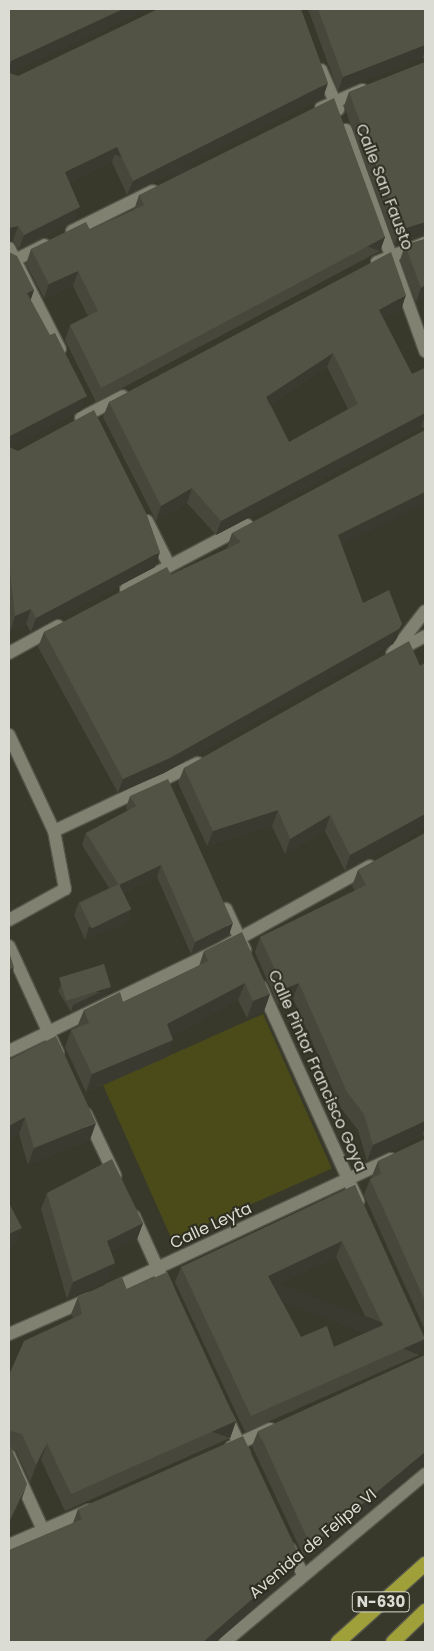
<!DOCTYPE html>
<style>
body{margin:0}
#map{position:relative;width:434px;height:1651px;overflow:hidden;background:#38392b;font-family:Poppins,sans-serif}
div>[style]{position:absolute}
.green>*{inset:0;background:#4b4b1a;transform-origin:0 0}
.roads{filter:drop-shadow(1px 0 #545549) drop-shadow(-1px 0 #545549) drop-shadow(0 1px #545549) drop-shadow(0 -1px #545549)}
.minor>*{height:12px;margin:-6px;padding:0 6px;transform-origin:6px;border-radius:6px;background:#808171}
.trunk>*{height:14px;margin:-7px;padding:0 7px;transform-origin:7px;border-radius:7px;background:#a0a03a}
.wall>*{inset:0;background:#47473b}
.shaded-wall>*{inset:0;background:#3a3a30;transform-origin:0 0}
.building>*{inset:0;background:#535345;transform-origin:0 0}
span{translate:-50% -50%;white-space:nowrap;text-align:center;line-height:1.15;-webkit-text-stroke:4px #2e2f21;paint-order:stroke}
.shield-label span{padding:1px 4px;background:#2e2f21;border:1px solid;border-radius:4px;-webkit-text-stroke-width:0}
.shield-label{font-size:15px;color:#dbdcd3;font-weight:700}
.street-label{font-size:16px;color:#dbdcd3}
.frame{position:absolute;inset:0;border:10px solid #dbdcd3;pointer-events:none}
</style>
<div id="map">
<div class="green">
<i style="left:263px;top:1014px;width:169px;height:175px;rotate:66deg"></i>
</div>
<div class="roads">
<div class="minor">
<i style="left:321px;top:70px;width:43px;rotate:66.4deg"></i>
<i style="left:321px;top:108px;width:45px;rotate:-23.7deg"></i>
<i style="left:346px;top:130px;width:235px;rotate:70.3deg"></i>
<i style="left:72px;top:231px;width:90px;rotate:-26.3deg"></i>
<i style="left:9px;top:248px;width:113px;rotate:63.2deg"></i>
<i style="left:377px;top:262px;width:52px;rotate:-21.6deg"></i>
<i style="left:9px;top:263px;width:40px;rotate:-26.6deg"></i>
<i style="left:81px;top:418px;width:47px;rotate:-27.6deg"></i>
<i style="left:147px;top:521px;width:49px;rotate:63.4deg"></i>
<i style="left:126px;top:589px;width:137px;rotate:-27.9deg"></i>
<i style="left:401px;top:649px;width:27px;rotate:-28deg"></i>
<i style="left:9px;top:653px;width:56px;rotate:-28.9deg"></i>
<i style="left:392px;top:654px;width:54px;rotate:-52.5deg"></i>
<i style="left:9px;top:735px;width:106px;rotate:64.9deg"></i>
<i style="left:226px;top:909px;width:45px;rotate:65.1deg"></i>
<i style="left:9px;top:920px;width:64px;rotate:-29deg"></i>
<i style="left:65px;top:889px;width:59px;rotate:-100.7deg"></i>
<i style="left:54px;top:831px;width:159px;rotate:-25.3deg"></i>
<i style="left:9px;top:946px;width:118px;rotate:65.4deg"></i>
<i style="left:261px;top:987px;width:235px;rotate:65.6deg"></i>
<i style="left:9px;top:1051px;width:234px;rotate:-25.8deg"></i>
<i style="left:220px;top:949px;width:171px;rotate:-29deg"></i>
<i style="left:86px;top:1114px;width:68px;rotate:64.6deg"></i>
<i style="left:134px;top:1216px;width:80px;rotate:65.7deg"></i>
<i style="left:110px;top:1290px;width:310px;rotate:-25deg"></i>
<i style="left:9px;top:1334px;width:87px;rotate:-23.6deg"></i>
<i style="left:226px;top:1416px;width:42px;rotate:64.7deg"></i>
<i style="left:231px;top:1447px;width:43px;rotate:-24.8deg"></i>
<i style="left:9px;top:1455px;width:82px;rotate:65.6deg"></i>
<i style="left:9px;top:1545px;width:87px;rotate:-23.6deg"></i>
<i style="left:290px;top:1549px;width:27px;rotate:63deg"></i>
<i style="left:225px;top:1642px;width:261px;rotate:-40deg"></i>
</div>
<div class="trunk">
<i style="left:338px;top:1642px;width:117px;rotate:-41.9deg"></i>
<i style="left:393px;top:1642px;width:45px;rotate:-44.1deg"></i>
</div>
</div>
<div class="wall">
<i style="clip-path:polygon(9px 9px,149px 9px,10px 73px,18px 76px,323px 98px,127px 195px,112px 162px,69px 182px,75px 221px,19px 249px,13px 241px)"></i>
<i style="clip-path:polygon(308px 9px,425px 9px,425px 59px,422px 58px,338px 91px)"></i>
<i style="clip-path:polygon(425px 62px,425px 236px,423px 235px,394px 245px,344px 106px,349px 92px)"></i>
<i style="clip-path:polygon(139px 195px,385px 237px,380px 251px,96px 402px,65px 340px,70px 325px,88px 316px,73px 286px,44px 298px,26px 264px,31px 249px,90px 230px,134px 210px)"></i>
<i style="clip-path:polygon(425px 239px,425px 297px,416px 302px,400px 260px,405px 245px)"></i>
<i style="clip-path:polygon(9px 252px,34px 290px,30px 300px,82px 410px,10px 448px,155px 567px,31px 632px,26px 624px,10px 631px,9px 622px)"></i>
<i style="clip-path:polygon(evenodd,401px 310px,383px 319px,412px 374px,425px 368px,425px 428px,421px 427px,216px 535px,187px 503px,156px 521px,103px 417px,109px 402px,401px 310px,327px 367px,348px 409px,289px 442px,271px 405px,327px 367px)"></i>
<i style="clip-path:polygon(232px 533px,341px 545px,363px 603px,397px 638px,393px 644px,164px 773px,118px 793px,38px 647px,44px 632px,228px 548px,227px 547px)"></i>
<i style="clip-path:polygon(425px 663px,425px 829px,422px 829px,345px 871px,325px 831px,285px 854px,272px 826px,207px 846px,178px 783px,184px 768px)"></i>
<i style="clip-path:polygon(130px 796px,229px 935px,191px 954px,157px 877px,123px 893px,131px 909px,126px 923px,85px 940px,74px 915px,79px 902px,109px 888px,82px 845px,86px 833px,128px 811px,126px 808px)"></i>
<i style="clip-path:polygon(425px 833px,425px 1136px,422px 1135px,367px 1161px,358px 1130px,341px 1108px,293px 998px,278px 1005px,255px 952px,260px 937px,355px 891px,352px 886px,358px 870px)"></i>
<i style="clip-path:polygon(204px 951px,270px 994px,264px 1011px,247px 1018px,238px 1000px,172px 1036px,167px 1057px,86px 1092px,65px 1047px,71px 1030px,77px 1027px,84px 1010px,123px 1002px,199px 966px)"></i>
<i style="clip-path:polygon(61px 984px,108px 994px,71px 1012px,58px 991px)"></i>
<i style="clip-path:polygon(9px 1060px,90px 1140px,28px 1165px,19px 1134px,9px 1140px)"></i>
<i style="clip-path:polygon(425px 1139px,425px 1330px,364px 1195px,370px 1179px,372px 1178px,372px 1176px,378px 1161px)"></i>
<i style="clip-path:polygon(evenodd,355px 1185px,419px 1355px,245px 1432px,175px 1282px,181px 1267px,355px 1185px,336px 1257px,372px 1330px,334px 1347px,301px 1337px,274px 1286px,336px 1257px)"></i>
<i style="clip-path:polygon(47px 1193px,143px 1223px,137px 1239px,111px 1252px,115px 1263px,109px 1279px,67px 1299px,41px 1209px)"></i>
<i style="clip-path:polygon(127px 1290px,236px 1421px,230px 1438px,65px 1511px,41px 1460px,30px 1482px,16px 1451px,12px 1450px,21px 1501px,9px 1526px,9px 1375px,73px 1318px,71px 1314px,78px 1297px)"></i>
<i style="clip-path:polygon(258px 1431px,317px 1553px,304px 1557px,252px 1446px)"></i>
<i style="clip-path:polygon(78px 1509px,300px 1557px,293px 1574px,216px 1642px,9px 1642px,73px 1523px)"></i>
</div>
<div class="shaded-wall">
<i style="clip-path:polygon(123px 9px,149px 9px,9px 74px,9px 67px,11px 61px)"></i>
<i style="clip-path:polygon(425px 45px,425px 50px,422px 58px,338px 91px,343px 77px)"></i>
<i style="clip-path:polygon(328px 83px,323px 98px,127px 195px,133px 181px)"></i>
<i style="clip-path:polygon(117px 147px,112px 162px,60px 186px,65px 172px)"></i>
<i style="clip-path:polygon(80px 207px,75px 221px,19px 249px,24px 235px)"></i>
<i style="clip-path:polygon(425px 222px,425px 229px,423px 235px,394px 245px,400px 230px)"></i>
<i style="clip-path:polygon(18px 226px,13px 241px,9px 242px,9px 228px)"></i>
<i style="left:385px;top:237px;width:15px;height:322px;rotate:110deg"></i>
<i style="clip-path:polygon(78px 271px,73px 286px,44px 298px,49px 284px)"></i>
<i style="clip-path:polygon(425px 285px,425px 297px,416px 302px,421px 288px)"></i>
<i style="clip-path:polygon(34px 290px,29px 305px,27px 293px)"></i>
<i style="clip-path:polygon(406px 295px,401px 310px,373px 325px,379px 310px)"></i>
<i style="clip-path:polygon(333px 353px,327px 367px,261px 412px,266px 397px)"></i>
<i style="clip-path:polygon(87px 396px,82px 410px,9px 449px,9px 441px,10px 436px)"></i>
<i style="clip-path:polygon(425px 413px,425px 416px,421px 427px,216px 535px,221px 521px)"></i>
<i style="clip-path:polygon(192px 488px,187px 503px,156px 521px,161px 506px)"></i>
<i style="clip-path:polygon(425px 492px,425px 504px,332px 550px,338px 535px)"></i>
<i style="clip-path:polygon(160px 552px,155px 567px,31px 632px,36px 618px)"></i>
<i style="clip-path:polygon(31px 609px,26px 624px,10px 631px,15px 616px)"></i>
<i style="clip-path:polygon(402px 624px,397px 638px,393px 644px,164px 773px,118px 793px,123px 779px)"></i>
<i style="clip-path:polygon(278px 810px,272px 826px,207px 846px,213px 831px)"></i>
<i style="clip-path:polygon(425px 814px,425px 829px,422px 829px,345px 871px,350px 855px)"></i>
<i style="clip-path:polygon(330px 815px,325px 831px,285px 854px,290px 839px)"></i>
<i style="clip-path:polygon(161px 865px,157px 877px,114px 897px,119px 885px)"></i>
<i style="clip-path:polygon(131px 909px,126px 923px,85px 940px,89px 927px)"></i>
<i style="clip-path:polygon(233px 923px,229px 935px,191px 954px,195px 942px)"></i>
<i style="clip-path:polygon(14px 967px,10px 979px,9px 979px,9px 970px)"></i>
<i style="clip-path:polygon(245px 983px,238px 1000px,161px 1042px,167px 1024px)"></i>
<i style="clip-path:polygon(299px 983px,293px 998px,278px 1005px,284px 989px)"></i>
<i style="clip-path:polygon(111px 987px,108px 994px,71px 1012px,73px 1005px)"></i>
<i style="clip-path:polygon(270px 994px,264px 1011px,247px 1018px,253px 1001px)"></i>
<i style="clip-path:polygon(173px 1040px,167px 1057px,86px 1092px,92px 1074px)"></i>
<i style="clip-path:polygon(25px 1117px,19px 1134px,9px 1140px,9px 1126px)"></i>
<i style="clip-path:polygon(425px 1121px,425px 1127px,422px 1135px,367px 1161px,373px 1145px)"></i>
<i style="clip-path:polygon(96px 1123px,90px 1140px,28px 1165px,34px 1148px)"></i>
<i style="clip-path:polygon(143px 1223px,137px 1239px,101px 1258px,107px 1241px)"></i>
<i style="clip-path:polygon(22px 1228px,16px 1245px,9px 1248px,9px 1234px)"></i>
<i style="clip-path:polygon(342px 1241px,336px 1257px,263px 1291px,268px 1276px)"></i>
<i style="clip-path:polygon(115px 1263px,109px 1279px,67px 1299px,73px 1282px)"></i>
<i style="left:425px;top:1339px;width:17px;height:190px;rotate:111deg"></i>
<i style="left:236px;top:1421px;width:18px;height:180px;rotate:109deg"></i>
<i style="clip-path:polygon(47px 1443px,41px 1460px,30px 1482px,36px 1465px)"></i>
<i style="clip-path:polygon(425px 1452px,425px 1463px,317px 1553px,304px 1557px,309px 1542px)"></i>
<i style="clip-path:polygon(27px 1484px,21px 1501px,9px 1526px,9px 1522px)"></i>
<i style="clip-path:polygon(300px 1557px,293px 1574px,216px 1642px,203px 1642px)"></i>
</div>
<div class="building">
<i style="clip-path:polygon(9px 9px,123px 9px,11px 61px,9px 68px)"></i>
<i style="clip-path:polygon(158px 9px,301px 9px,328px 83px,133px 181px,117px 147px,65px 172px,80px 207px,24px 235px,18px 226px,9px 228px,9px 73px,18px 76px)"></i>
<i style="clip-path:polygon(318px 9px,425px 9px,425px 45px,343px 77px)"></i>
<i style="clip-path:polygon(425px 62px,425px 222px,400px 230px,349px 92px)"></i>
<i style="clip-path:polygon(334px 98px,385px 237px,101px 388px,70px 325px,98px 311px,78px 271px,49px 284px,31px 249px,86px 222px,90px 230px,144px 205px,139px 195px)"></i>
<i style="clip-path:polygon(425px 239px,425px 285px,421px 288px,405px 245px)"></i>
<i style="clip-path:polygon(9px 252px,17px 256px,34px 290px,27px 293px,50px 335px,55px 333px,87px 396px,10px 436px,9px 441px)"></i>
<i style="clip-path:polygon(evenodd,391px 252px,406px 295px,379px 310px,412px 374px,425px 368px,425px 413px,221px 521px,192px 488px,161px 506px,109px 402px,391px 252px,333px 353px,358px 404px,289px 442px,266px 397px,333px 353px)"></i>
<i style="clip-path:polygon(94px 410px,147px 515px,160px 552px,36px 618px,31px 609px,15px 616px,9px 563px,9px 447px,18px 451px)"></i>
<i style="clip-path:polygon(425px 430px,425px 492px,338px 535px,363px 603px,389px 590px,402px 624px,399px 629px,170px 758px,123px 779px,44px 632px,167px 567px,171px 575px,241px 542px,232px 533px)"></i>
<i style="clip-path:polygon(409px 641px,420px 666px,425px 663px,425px 814px,350px 855px,330px 815px,290px 839px,278px 810px,213px 831px,184px 768px)"></i>
<i style="clip-path:polygon(168px 779px,233px 923px,195px 942px,161px 865px,119px 885px,86px 833px,136px 806px,130px 796px)"></i>
<i style="clip-path:polygon(425px 833px,425px 1121px,373px 1145px,364px 1114px,347px 1092px,299px 983px,284px 989px,260px 937px,366px 885px,358px 870px)"></i>
<i style="left:119px;top:884px;width:28px;height:44px;rotate:64deg"></i>
<i style="clip-path:polygon(242px 932px,270px 994px,253px 1001px,245px 983px,167px 1024px,173px 1040px,92px 1074px,71px 1030px,89px 1023px,84px 1010px,120px 992px,123px 1002px,208px 961px,204px 951px)"></i>
<i style="clip-path:polygon(9px 952px,14px 967px,9px 970px)"></i>
<i style="left:104px;top:964px;width:24px;height:47px;rotate:73deg"></i>
<i style="clip-path:polygon(56px 1036px,96px 1123px,34px 1148px,25px 1117px,9px 1126px,9px 1060px)"></i>
<i style="clip-path:polygon(425px 1139px,425px 1301px,370px 1179px,381px 1174px,378px 1161px)"></i>
<i style="clip-path:polygon(112px 1159px,143px 1223px,107px 1241px,115px 1263px,73px 1282px,47px 1193px)"></i>
<i style="clip-path:polygon(evenodd,355px 1185px,425px 1339px,251px 1416px,181px 1267px,355px 1185px,342px 1241px,383px 1325px,334px 1347px,327px 1326px,301px 1337px,268px 1276px,342px 1241px)"></i>
<i style="clip-path:polygon(9px 1203px,22px 1228px,9px 1234px)"></i>
<i style="clip-path:polygon(167px 1272px,236px 1421px,71px 1494px,47px 1443px,36px 1465px,22px 1434px,11px 1431px,9px 1438px,9px 1375px,24px 1341px,82px 1314px,78px 1297px,122px 1277px,127px 1290px)"></i>
<i style="clip-path:polygon(425px 1355px,425px 1452px,323px 1537px,309px 1542px,258px 1431px)"></i>
<i style="clip-path:polygon(243px 1436px,300px 1557px,203px 1642px,9px 1642px,9px 1550px,82px 1519px,78px 1509px)"></i>
<i style="clip-path:polygon(9px 1443px,27px 1484px,9px 1522px)"></i>
</div>
<div class="shield-label">
<span style="left:381px;top:1602px">N-630</span>
</div>
<div class="street-label">
<span style="left:384px;top:187px;rotate:69deg">Calle San Fausto</span>
<span style="left:317px;top:1071px;rotate:66deg">Calle Pintor Francisco Goya</span>
<span style="left:211px;top:1226px;rotate:-25deg">Calle Leyta</span>
<span style="left:313px;top:1544px;rotate:-40deg">Avenida de Felipe VI</span>
</div>
<div class="frame"></div>
</div>
